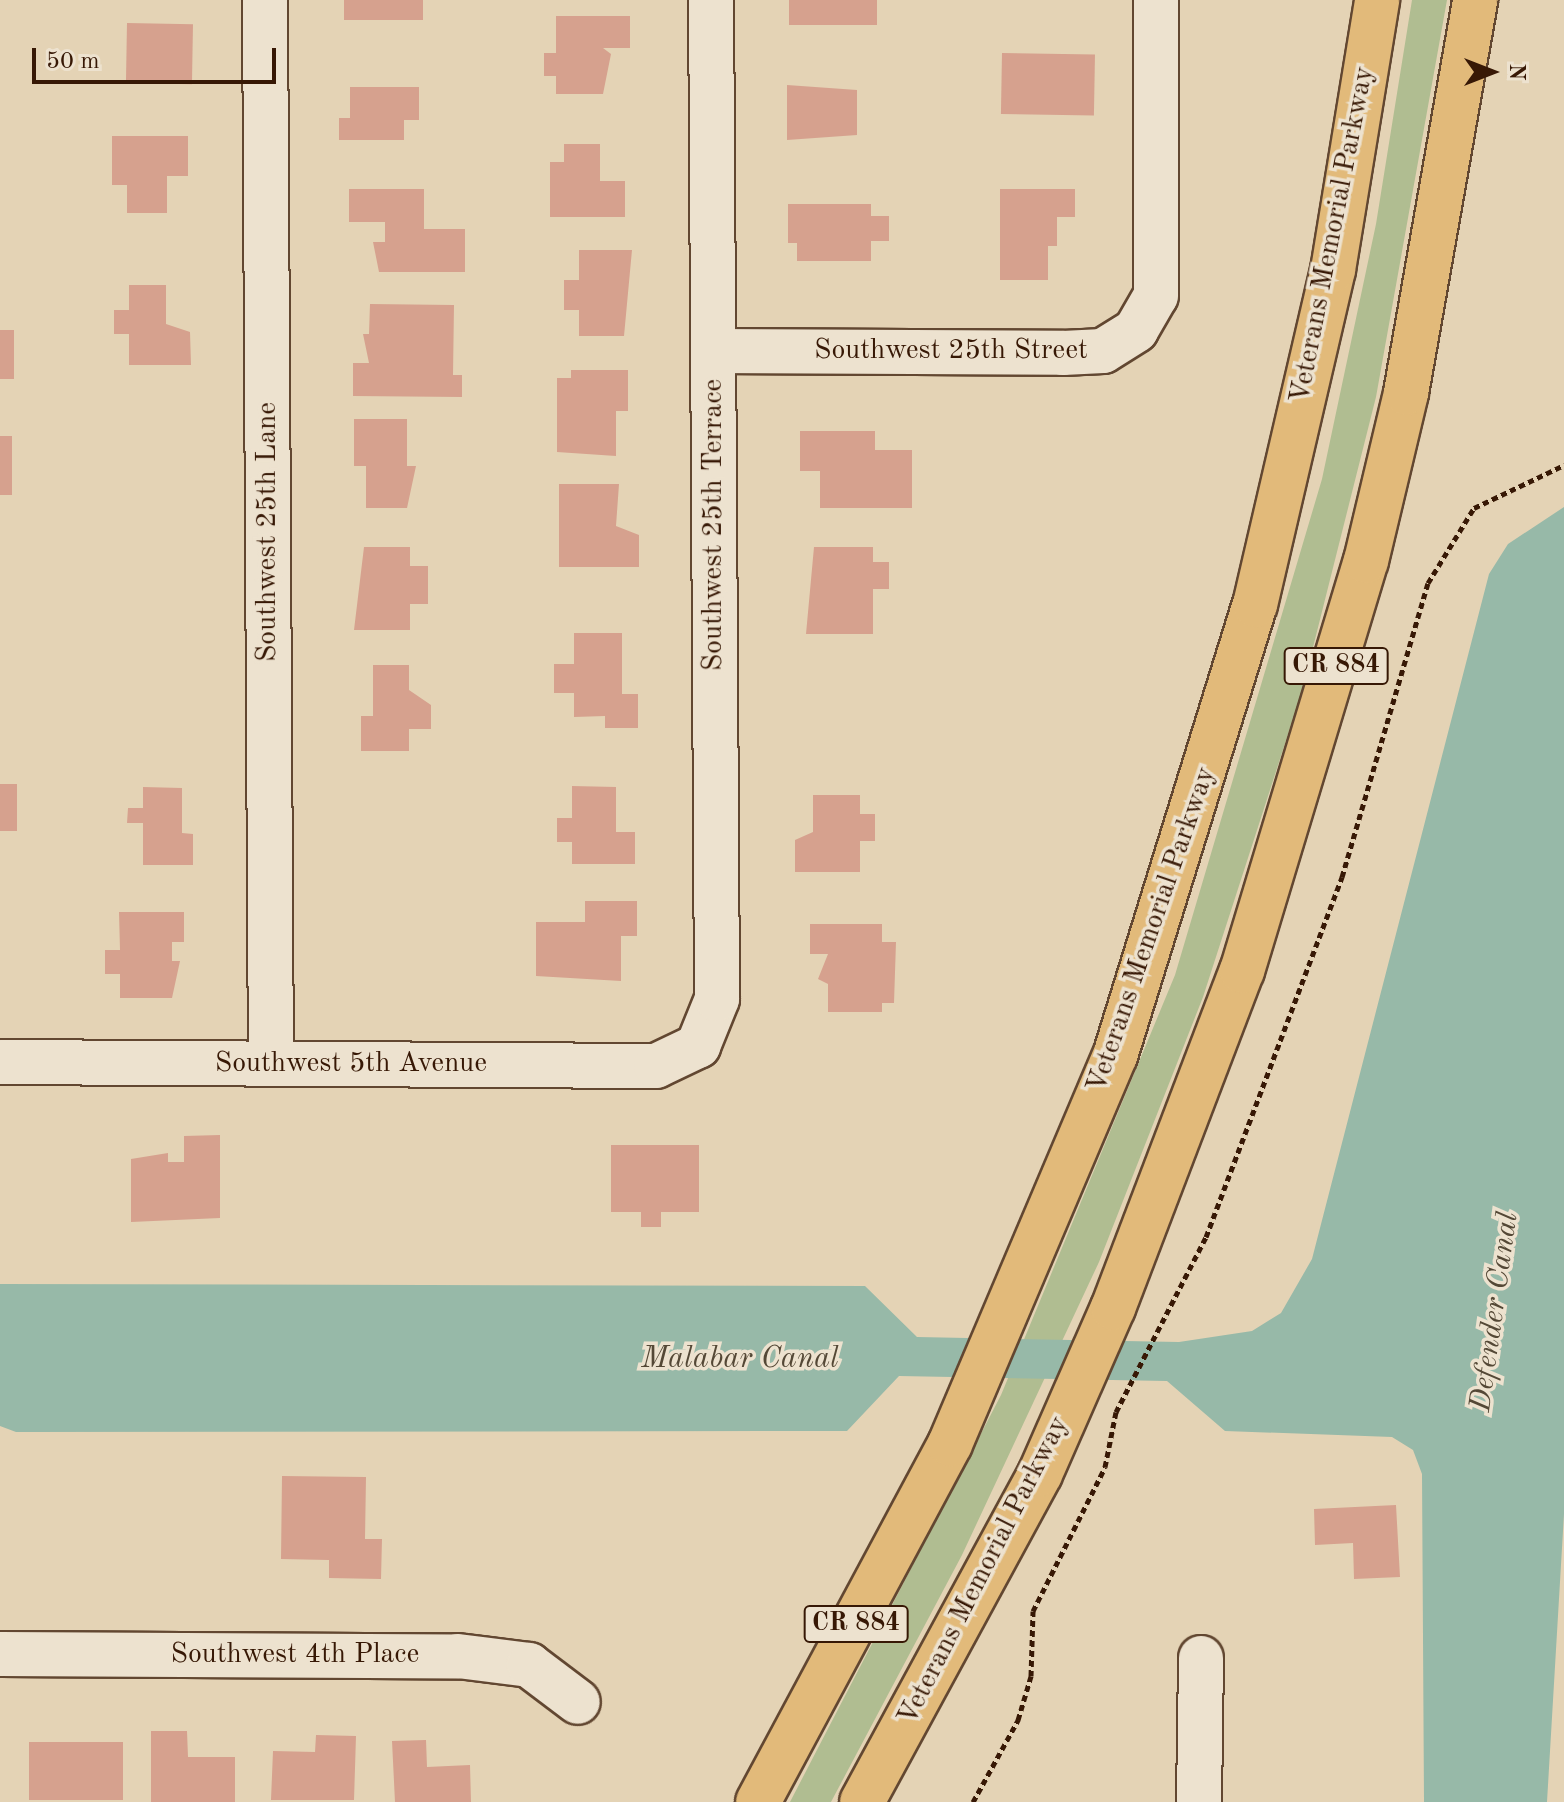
<!DOCTYPE html>
<style>
body{margin:0}
#map{position:relative;width:1564px;height:1802px;overflow:hidden;background:#e4d3b5;font-family:"Old Standard TT",serif}
div>[style]{position:absolute}
.green>*{inset:0;background:#b0bd91}
.water>*{inset:0;background:#97b9a8}
.building>*{inset:0;background:#d6a18e;transform-origin:0 0}
.path>*{height:5px;margin-top:-2.5px;transform-origin:0;background:repeating-linear-gradient(90deg,#371805 0 6px,transparent 0 10px)}
.roads{filter:drop-shadow(2px 0 #624731) drop-shadow(-2px 0 #624731) drop-shadow(0 2px #624731) drop-shadow(0 -2px #624731)}
.minor>*{height:44px;margin:-22px;padding:0 22px;transform-origin:22px;border-radius:22px;background:#ede2cf}
.highway>*{height:44px;margin:-22px;padding:0 22px;transform-origin:22px;border-radius:22px;background:#e2ba7a}
span{translate:-50% -50%;white-space:nowrap;text-align:center;line-height:1.15;-webkit-text-stroke:7px #ede2cf;paint-order:stroke}
.shield-label span{padding:2px 6px;background:#ede2cf;border:2px solid;border-radius:6px;-webkit-text-stroke-width:0}
.shield-label{font-size:26px;color:#371805;font-weight:700}
.street-label{font-size:28px;color:#371805}
.water-label{font-size:30px;color:#544836;font-style:italic}
.north{position:absolute;left:1452px;top:32px;width:80px;height:80px;-webkit-text-stroke:6px #ede2cf;paint-order:stroke;rotate:90deg;font-size:22px;font-weight:700;line-height:32px;text-align:center;color:#371805}
.north::after{content:'';display:block;margin:auto;width:28px;height:36px;background:#371805;clip-path:polygon(50% 0,100% 100%,50% 72%,0 100%)}
.scale{position:absolute;left:32px;top:48px;width:244px;height:36px;box-sizing:border-box;border:4px solid #371805;border-top:0;padding-left:10px;font-size:24px;line-height:28px;white-space:nowrap;color:#371805;-webkit-text-stroke:6px #ede2cf;paint-order:stroke}
</style>
<div id="map">
<div class="green">
<i style="clip-path:polygon(1412px 0,1447px 0,1376px 397px,1302px 691px,1203px 997px,1099px 1262px,962px 1555px,831px 1802px,790px 1802px,1001px 1395px,1175px 975px,1322px 479px,1376px 224px)"></i>
</div>
<div class="water">
<i style="clip-path:polygon(1564px 507px,1564px 1514px,1547px 1802px,1424px 1802px,1422px 1474px,1413px 1450px,1392px 1437px,1225px 1431px,1167px 1381px,899px 1376px,847px 1431px,16px 1432px,0 1426px,0 1284px,865px 1286px,917px 1337px,1179px 1342px,1252px 1331px,1281px 1313px,1312px 1259px,1489px 574px,1508px 544px)"></i>
</div>
<div class="building">
<i style="left:344px;top:0;width:79px;height:20px"></i>
<i style="left:789px;top:0;width:88px;height:25px"></i>
<i style="clip-path:polygon(556px 16px,630px 16px,630px 48px,603px 48px,611px 54px,603px 94px,556px 94px,556px 76px,544px 76px,544px 53px,556px 53px)"></i>
<i style="left:127px;top:23px;width:66px;height:60px;rotate:1deg"></i>
<i style="left:1002px;top:53px;width:93px;height:61px;rotate:1deg"></i>
<i style="clip-path:polygon(787px 85px,857px 90px,857px 135px,787px 140px)"></i>
<i style="clip-path:polygon(350px 87px,419px 87px,419px 120px,404px 120px,404px 140px,339px 140px,339px 118px,350px 118px)"></i>
<i style="clip-path:polygon(112px 136px,188px 136px,188px 176px,167px 176px,167px 213px,127px 213px,127px 185px,112px 185px)"></i>
<i style="clip-path:polygon(564px 144px,600px 144px,600px 181px,625px 181px,625px 217px,550px 217px,550px 162px,564px 162px)"></i>
<i style="clip-path:polygon(349px 189px,424px 189px,424px 229px,465px 229px,465px 272px,379px 272px,373px 242px,385px 242px,385px 222px,349px 222px)"></i>
<i style="clip-path:polygon(1000px 189px,1075px 189px,1075px 217px,1057px 217px,1057px 246px,1048px 246px,1048px 280px,1000px 280px)"></i>
<i style="clip-path:polygon(788px 204px,871px 204px,871px 216px,889px 216px,889px 241px,871px 241px,871px 261px,797px 261px,797px 243px,788px 243px)"></i>
<i style="clip-path:polygon(579px 250px,632px 250px,624px 336px,579px 336px,579px 310px,564px 310px,564px 280px,579px 280px)"></i>
<i style="clip-path:polygon(129px 285px,166px 285px,166px 324px,190px 332px,191px 365px,129px 365px,129px 334px,114px 334px,114px 310px,129px 310px)"></i>
<i style="clip-path:polygon(370px 304px,454px 305px,453px 375px,462px 375px,462px 397px,353px 396px,353px 363px,369px 363px,363px 334px,369px 334px)"></i>
<i style="left:0;top:330px;width:14px;height:49px"></i>
<i style="clip-path:polygon(571px 370px,628px 370px,628px 411px,616px 411px,616px 456px,557px 452px,557px 378px,571px 378px)"></i>
<i style="clip-path:polygon(354px 419px,407px 419px,407px 466px,416px 466px,407px 508px,366px 508px,366px 466px,354px 466px)"></i>
<i style="clip-path:polygon(800px 431px,875px 431px,875px 450px,912px 450px,912px 508px,820px 508px,820px 471px,800px 471px)"></i>
<i style="left:0;top:436px;width:12px;height:59px"></i>
<i style="clip-path:polygon(559px 484px,619px 484px,616px 526px,639px 535px,639px 567px,559px 567px)"></i>
<i style="clip-path:polygon(364px 547px,410px 547px,410px 566px,428px 566px,428px 604px,410px 604px,410px 630px,354px 630px)"></i>
<i style="clip-path:polygon(814px 547px,873px 547px,873px 562px,889px 562px,889px 589px,873px 589px,873px 634px,806px 634px)"></i>
<i style="clip-path:polygon(574px 633px,622px 633px,622px 694px,638px 694px,638px 728px,605px 728px,605px 716px,574px 717px,574px 693px,554px 693px,554px 664px,574px 664px)"></i>
<i style="clip-path:polygon(373px 665px,409px 665px,409px 690px,431px 705px,431px 729px,409px 729px,409px 751px,361px 751px,361px 716px,373px 716px)"></i>
<i style="left:0;top:784px;width:17px;height:47px"></i>
<i style="clip-path:polygon(572px 786px,616px 787px,616px 832px,635px 832px,635px 864px,572px 864px,572px 842px,557px 842px,557px 818px,572px 818px)"></i>
<i style="clip-path:polygon(143px 787px,182px 788px,182px 833px,193px 834px,193px 865px,143px 865px,143px 823px,127px 823px,128px 808px,143px 808px)"></i>
<i style="clip-path:polygon(813px 795px,860px 795px,860px 814px,875px 814px,875px 841px,860px 841px,860px 872px,795px 872px,795px 840px,813px 832px)"></i>
<i style="clip-path:polygon(585px 901px,637px 901px,637px 936px,621px 936px,621px 981px,536px 976px,536px 922px,585px 922px)"></i>
<i style="clip-path:polygon(119px 912px,184px 912px,184px 942px,172px 942px,172px 961px,180px 961px,172px 998px,120px 998px,120px 974px,105px 974px,105px 950px,120px 950px)"></i>
<i style="clip-path:polygon(810px 924px,882px 924px,882px 942px,896px 942px,894px 1003px,882px 1003px,882px 1012px,828px 1012px,828px 984px,818px 979px,828px 954px,810px 954px)"></i>
<i style="clip-path:polygon(220px 1135px,220px 1218px,131px 1222px,131px 1159px,168px 1153px,168px 1162px,184px 1162px,184px 1136px)"></i>
<i style="clip-path:polygon(611px 1145px,699px 1145px,699px 1212px,661px 1212px,661px 1227px,641px 1227px,641px 1212px,611px 1212px)"></i>
<i style="clip-path:polygon(282px 1476px,366px 1477px,365px 1539px,382px 1539px,381px 1579px,329px 1578px,329px 1560px,281px 1559px)"></i>
<i style="clip-path:polygon(1396px 1505px,1400px 1577px,1354px 1579px,1353px 1543px,1315px 1545px,1314px 1509px)"></i>
<i style="clip-path:polygon(151px 1731px,187px 1731px,188px 1757px,235px 1757px,235px 1802px,151px 1802px)"></i>
<i style="clip-path:polygon(316px 1735px,356px 1736px,354px 1800px,271px 1800px,273px 1751px,315px 1752px)"></i>
<i style="clip-path:polygon(426px 1740px,427px 1767px,470px 1765px,471px 1802px,395px 1802px,392px 1741px)"></i>
<i style="left:123px;top:1742px;width:58px;height:94px;rotate:90deg"></i>
</div>
<div class="path">
<i style="left:973px;top:1802px;width:94px;rotate:-61.2deg"></i>
<i style="left:1018px;top:1720px;width:46px;rotate:-73.5deg"></i>
<i style="left:1031px;top:1676px;width:65px;rotate:-88.2deg"></i>
<i style="left:1033px;top:1611px;width:161px;rotate:-63.4deg"></i>
<i style="left:1105px;top:1467px;width:56px;rotate:-78.7deg"></i>
<i style="left:1116px;top:1412px;width:197px;rotate:-62.8deg"></i>
<i style="left:1206px;top:1237px;width:385px;rotate:-69.3deg"></i>
<i style="left:1342px;top:877px;width:306px;rotate:-73.7deg"></i>
<i style="left:1428px;top:583px;width:88px;rotate:-58.5deg"></i>
<i style="left:1474px;top:508px;width:100px;rotate:-25.5deg"></i>
</div>
<div class="roads">
<div class="minor">
<i style="left:265px;top:0;width:1064px;rotate:89.68deg"></i>
<i style="left:713px;top:351px;width:350px;rotate:0.3deg"></i>
<i style="left:1063px;top:353px;width:40px;rotate:-2.9deg"></i>
<i style="left:1103px;top:351px;width:39px;rotate:-32deg"></i>
<i style="left:1136px;top:330px;width:39px;rotate:-60deg"></i>
<i style="left:1156px;top:296px;width:296px;rotate:-90deg"></i>
<i style="left:0;top:1062px;width:656px;rotate:0.35deg"></i>
<i style="left:656px;top:1066px;width:47px;rotate:-25.5deg"></i>
<i style="left:698px;top:1046px;width:51px;rotate:-68deg"></i>
<i style="left:717px;top:999px;width:999px;rotate:-90.34deg"></i>
<i style="left:0;top:1654px;width:458px;rotate:0.3deg"></i>
<i style="left:458px;top:1656px;width:72px;rotate:7.2deg"></i>
<i style="left:529px;top:1665px;width:61px;rotate:37.1deg"></i>
<i style="left:1199px;top:1802px;width:144px;rotate:-89.2deg"></i>
</div>
<div class="highway">
<i style="left:758px;top:1802px;width:406px;rotate:-61.8deg"></i>
<i style="left:950px;top:1444px;width:422px;rotate:-67deg"></i>
<i style="left:1115px;top:1056px;width:472px;rotate:-72.8deg"></i>
<i style="left:1255px;top:605px;width:344px;rotate:-76.9deg"></i>
<i style="left:1333px;top:270px;width:274px;rotate:-80.7deg"></i>
<i style="left:862px;top:1802px;width:373px;rotate:-61.5deg"></i>
<i style="left:1040px;top:1474px;width:181px;rotate:-66.3deg"></i>
<i style="left:1113px;top:1308px;width:361px;rotate:-69.1deg"></i>
<i style="left:1242px;top:971px;width:428px;rotate:-73.2deg"></i>
<i style="left:1366px;top:561px;width:173px;rotate:-76.6deg"></i>
<i style="left:1406px;top:393px;width:399px;rotate:-80deg"></i>
</div>
</div>
<div class="shield-label">
<span style="left:1336px;top:666px">CR 884</span>
<span style="left:856px;top:1624px">CR 884</span>
</div>
<div class="street-label">
<span style="left:1333px;top:235px;rotate:-79deg">Veterans Memorial Parkway</span>
<span style="left:951px;top:351px">Southwest 25th Street</span>
<span style="left:714px;top:525px;rotate:-90deg">Southwest 25th Terrace</span>
<span style="left:268px;top:532px;rotate:-90deg">Southwest 25th Lane</span>
<span style="left:1152px;top:930px;rotate:-71deg">Veterans Memorial Parkway</span>
<span style="left:351px;top:1064px">Southwest 5th Avenue</span>
<span style="left:984px;top:1571px;rotate:-63deg">Veterans Memorial Parkway</span>
<span style="left:295px;top:1655px">Southwest 4th Place</span>
</div>
<div class="water-label">
<span style="left:1495px;top:1312px;rotate:-82deg">Defender Canal</span>
<span style="left:740px;top:1359px">Malabar Canal</span>
</div>
<div class="north">N</div>
<div class="scale">50 m</div>
</div>
